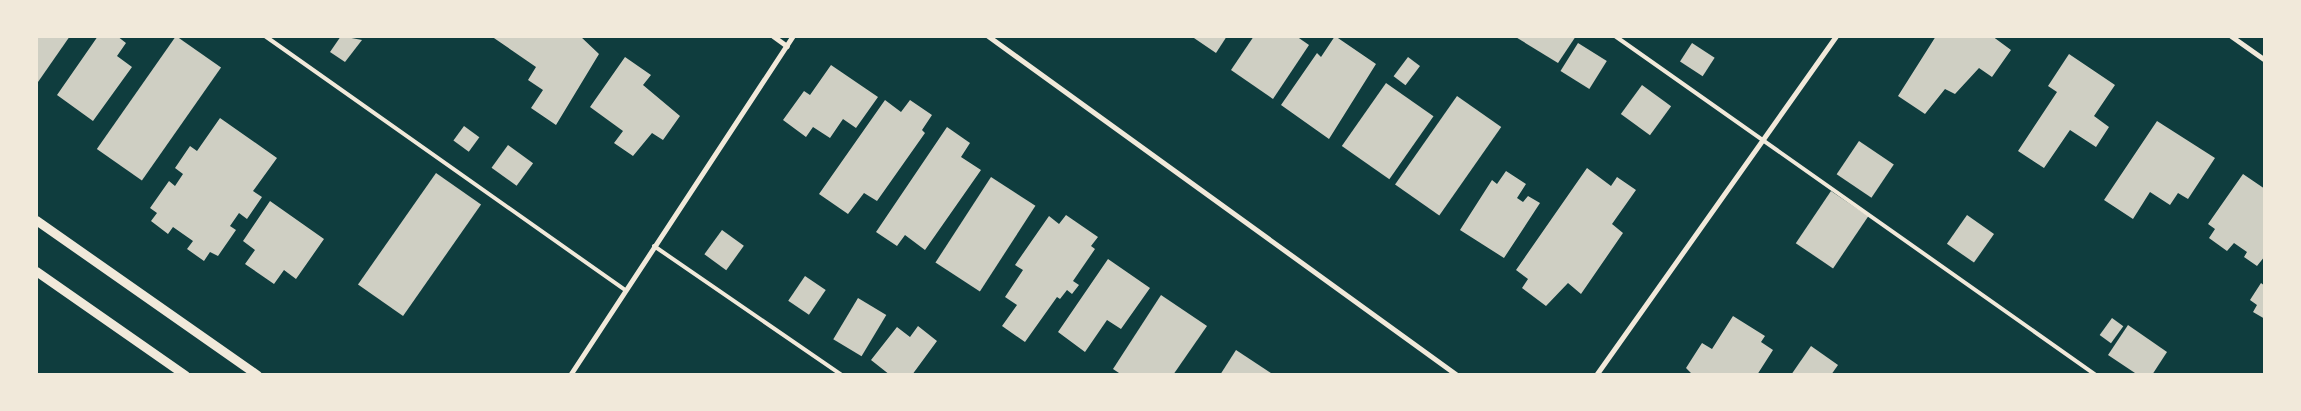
<!DOCTYPE html>
<style>
body{margin:0}
#map{position:relative;width:2301px;height:411px;overflow:hidden;background:#0f3d3e;font-family:"Work Sans",sans-serif}
div>[style]{position:absolute}
.building>*{inset:0;background:#cfcfc3;transform-origin:0 0}
.service>*{height:4px;margin:-2px;padding:0 2px;transform-origin:2px;border-radius:2px;background:#f1e9da}
.minor>*{height:5px;margin:-2.5px;padding:0 2.5px;transform-origin:2.5px;border-radius:2.5px;background:#f1e9da}
.tertiary>*{height:9px;margin:-4.5px;padding:0 4.5px;transform-origin:4.5px;border-radius:4.5px;background:#f1e9da}
span{translate:-50% -50%;white-space:nowrap;text-align:center;line-height:1.15;-webkit-text-stroke:4px #f1e9da;paint-order:stroke}
.frame{position:absolute;inset:0;border:38px solid #f1e9da;pointer-events:none}
</style>
<div id="map">
<div class="building">
<i style="clip-path:polygon(36px 36px,70px 36px,38px 82px,36px 81px)"></i>
<i style="clip-path:polygon(98px 36px,117px 36px,126px 43px,117px 56px,132px 67px,93px 121px,57px 95px)"></i>
<i style="left:176px;top:36px;width:55px;height:138px;rotate:35deg"></i>
<i style="clip-path:polygon(341px 36px,362px 40px,345px 62px,330px 52px)"></i>
<i style="clip-path:polygon(491px 36px,580px 36px,599px 54px,556px 125px,531px 108px,543px 90px,528px 80px,536px 67px)"></i>
<i style="clip-path:polygon(1191px 36px,1227px 36px,1216px 53px)"></i>
<i style="clip-path:polygon(1254px 36px,1296px 36px,1309px 45px,1273px 99px,1231px 70px)"></i>
<i style="clip-path:polygon(1335px 36px,1376px 64px,1329px 139px,1281px 105px,1317px 53px,1321px 57px)"></i>
<i style="clip-path:polygon(1514px 36px,1576px 36px,1558px 63px)"></i>
<i style="clip-path:polygon(1936px 36px,1992px 36px,2011px 50px,1992px 77px,1979px 68px,1955px 94px,1945px 89px,1925px 114px,1898px 96px)"></i>
<i style="left:1578px;top:43px;width:34px;height:33px;rotate:32deg"></i>
<i style="left:1692px;top:43px;width:27px;height:22px;rotate:33deg"></i>
<i style="clip-path:polygon(2069px 54px,2115px 85px,2094px 116px,2109px 127px,2096px 147px,2070px 130px,2044px 168px,2018px 151px,2057px 92px,2048px 86px)"></i>
<i style="clip-path:polygon(625px 57px,651px 75px,643px 85px,680px 116px,663px 140px,652px 133px,633px 156px,614px 143px,623px 131px,590px 107px)"></i>
<i style="left:1408px;top:57px;width:15px;height:24px;rotate:37deg"></i>
<i style="clip-path:polygon(831px 65px,878px 97px,856px 128px,843px 119px,830px 138px,813px 127px,806px 137px,783px 120px,804px 91px,810px 95px)"></i>
<i style="left:1386px;top:83px;width:58px;height:77px;rotate:35deg"></i>
<i style="left:1642px;top:85px;width:36px;height:36px;rotate:36deg"></i>
<i style="left:1457px;top:96px;width:54px;height:108px;rotate:35deg"></i>
<i style="clip-path:polygon(885px 100px,901px 112px,910px 100px,932px 115px,922px 130px,925px 133px,877px 201px,864px 193px,848px 214px,819px 194px)"></i>
<i style="clip-path:polygon(220px 118px,277px 158px,253px 191px,262px 197px,247px 219px,239px 213px,230px 226px,236px 230px,218px 256px,210px 252px,204px 261px,187px 249px,193px 241px,173px 227px,168px 234px,151px 221px,157px 213px,150px 208px,169px 181px,175px 186px,183px 174px,175px 168px,190px 146px,197px 151px)"></i>
<i style="clip-path:polygon(2157px 121px,2215px 158px,2188px 199px,2178px 193px,2170px 205px,2150px 192px,2133px 219px,2104px 200px)"></i>
<i style="left:464px;top:126px;width:19px;height:18px;rotate:36deg"></i>
<i style="clip-path:polygon(947px 127px,970px 143px,961px 157px,981px 170px,925px 250px,905px 235px,897px 246px,876px 232px)"></i>
<i style="left:1859px;top:141px;width:42px;height:40px;rotate:34deg"></i>
<i style="left:508px;top:145px;width:31px;height:28px;rotate:36deg"></i>
<i style="clip-path:polygon(1587px 168px,1611px 186px,1617px 177px,1636px 190px,1612px 224px,1623px 233px,1581px 294px,1568px 283px,1546px 306px,1522px 288px,1528px 279px,1516px 270px)"></i>
<i style="clip-path:polygon(1506px 171px,1526px 184px,1517px 198px,1523px 202px,1528px 196px,1540px 203px,1504px 258px,1460px 230px,1492px 180px,1497px 184px)"></i>
<i style="left:436px;top:173px;width:55px;height:136px;rotate:35deg"></i>
<i style="clip-path:polygon(2243px 174px,2265px 189px,2265px 256px,2257px 266px,2244px 257px,2247px 252px,2234px 243px,2227px 251px,2209px 238px,2215px 229px,2208px 224px)"></i>
<i style="left:991px;top:177px;width:53px;height:102px;rotate:33deg"></i>
<i style="left:1831px;top:191px;width:45px;height:63px;rotate:34deg"></i>
<i style="clip-path:polygon(270px 201px,324px 239px,296px 279px,284px 270px,274px 284px,245px 264px,255px 250px,243px 241px)"></i>
<i style="clip-path:polygon(1066px 215px,1098px 237px,1091px 246px,1095px 249px,1073px 281px,1079px 285px,1072px 294px,1067px 290px,1060px 299px,1057px 297px,1025px 342px,1002px 326px,1017px 305px,1005px 297px,1023px 270px,1015px 265px,1049px 216px,1059px 224px)"></i>
<i style="left:1967px;top:215px;width:33px;height:35px;rotate:35deg"></i>
<i style="left:722px;top:230px;width:27px;height:30px;rotate:36deg"></i>
<i style="clip-path:polygon(1108px 259px,1150px 288px,1121px 329px,1107px 320px,1085px 352px,1058px 332px)"></i>
<i style="left:805px;top:276px;width:25px;height:30px;rotate:34deg"></i>
<i style="clip-path:polygon(2261px 283px,2265px 286px,2265px 319px,2253px 312px,2257px 305px,2250px 300px)"></i>
<i style="clip-path:polygon(1161px 295px,1207px 326px,1173px 375px,1122px 375px,1113px 369px)"></i>
<i style="left:858px;top:298px;width:33px;height:48px;rotate:31deg"></i>
<i style="clip-path:polygon(1733px 316px,1765px 336px,1761px 342px,1773px 350px,1757px 375px,1693px 375px,1686px 368px,1702px 343px,1712px 349px)"></i>
<i style="left:2112px;top:318px;width:14px;height:21px;rotate:36deg"></i>
<i style="clip-path:polygon(2128px 325px,2167px 352px,2152px 375px,2138px 375px,2108px 355px)"></i>
<i style="clip-path:polygon(918px 326px,937px 341px,912px 375px,890px 375px,871px 360px,897px 327px,910px 337px)"></i>
<i style="clip-path:polygon(1811px 346px,1838px 365px,1831px 375px,1791px 375px)"></i>
<i style="clip-path:polygon(1236px 350px,1274px 375px,1220px 375px)"></i>
</div>
<div class="service">
<i style="left:265px;top:36px;width:441px;rotate:35.2deg"></i>
<i style="left:1615px;top:36px;width:588px;rotate:35.18deg"></i>
<i style="left:654px;top:246px;width:228px;rotate:34.5deg"></i>
</div>
<div class="minor">
<i style="left:773px;top:36px;width:17px;rotate:36deg"></i>
<i style="left:988px;top:36px;width:579px;rotate:35.86deg"></i>
<i style="left:2231px;top:36px;width:42px;rotate:35.2deg"></i>
<i style="left:570px;top:375px;width:406px;rotate:-56.7deg"></i>
<i style="left:1596px;top:375px;width:415px;rotate:-54.7deg"></i>
</div>
<div class="tertiary">
<i style="left:36px;top:220px;width:270px;rotate:35deg"></i>
<i style="left:36px;top:271px;width:182px;rotate:34.9deg"></i>
</div>
<div class="frame"></div>
</div>
